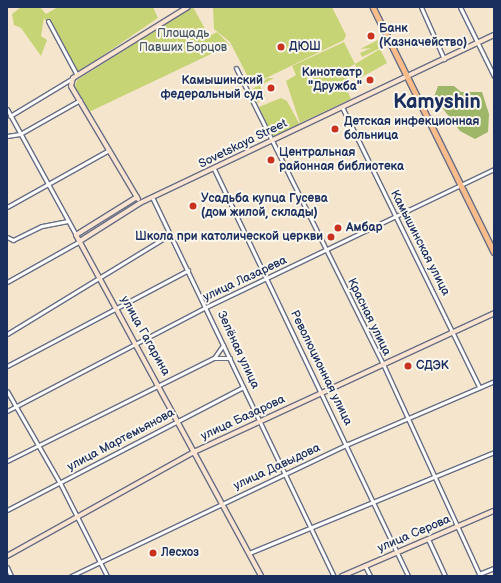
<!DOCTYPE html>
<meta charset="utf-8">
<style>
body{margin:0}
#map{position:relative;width:501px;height:583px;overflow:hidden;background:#f5e5cd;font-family:"Balsamiq Sans",sans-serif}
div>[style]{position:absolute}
.green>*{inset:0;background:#c7d476}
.forest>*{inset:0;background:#9db667}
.roads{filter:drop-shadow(1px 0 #676f85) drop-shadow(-1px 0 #676f85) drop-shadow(0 1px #676f85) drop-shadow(0 -1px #676f85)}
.street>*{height:3px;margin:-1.5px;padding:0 1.5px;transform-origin:1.5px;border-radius:1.5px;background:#fff}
.secondary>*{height:4px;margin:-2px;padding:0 2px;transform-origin:2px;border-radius:2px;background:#fde4d0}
.primary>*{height:4.5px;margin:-2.25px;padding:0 2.25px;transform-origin:2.25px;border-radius:2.25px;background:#f9bc8a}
.dots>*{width:11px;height:11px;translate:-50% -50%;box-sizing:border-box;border:2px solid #fbf7ec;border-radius:50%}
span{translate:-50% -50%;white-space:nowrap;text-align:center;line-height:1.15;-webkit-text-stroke:4px #fbf7ec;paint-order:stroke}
.poi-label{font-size:12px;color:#1b2f5e;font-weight:700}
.left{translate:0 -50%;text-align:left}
.right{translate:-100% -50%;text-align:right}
.park-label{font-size:12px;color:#465864}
.street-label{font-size:12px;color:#1b2f5e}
.town-label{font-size:20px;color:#1b2f5e;font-weight:700}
.frame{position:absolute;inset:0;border:8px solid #1b2f5e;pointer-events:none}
</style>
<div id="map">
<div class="green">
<i style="clip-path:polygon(21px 7px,40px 7px,46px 14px,58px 7px,153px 7px,158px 18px,74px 75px,44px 18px,41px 36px,47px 40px,41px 56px,21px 28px,14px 25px,12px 14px)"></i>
<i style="clip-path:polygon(193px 7px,209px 36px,217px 32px,230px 45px,89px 112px,75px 87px,77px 80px)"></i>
<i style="clip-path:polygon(213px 7px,332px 7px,346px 35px,344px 40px,252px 85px,230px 42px,214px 29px)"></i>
<i style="clip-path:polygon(380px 39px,384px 46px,362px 57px,360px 53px,371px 48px,360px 49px)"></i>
<i style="clip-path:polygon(344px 42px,355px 64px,380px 49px,387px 63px,360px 78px,355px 64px,346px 69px,350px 79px,344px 84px,351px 99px,300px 123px,286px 81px,296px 75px,292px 66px)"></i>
<i style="clip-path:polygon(268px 78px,274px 78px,260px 86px,265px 96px,257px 103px,251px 90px)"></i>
<i style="clip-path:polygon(281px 98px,287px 101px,300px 125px,273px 138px,259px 107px)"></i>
</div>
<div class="forest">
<i style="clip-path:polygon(438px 86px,454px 86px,461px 92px,482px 92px,489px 114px,488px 132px,475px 139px,460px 131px,434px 97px)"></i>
</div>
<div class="roads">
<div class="street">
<i style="left:421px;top:7px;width:57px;rotate:66.1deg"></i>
<i style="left:460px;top:7px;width:77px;rotate:63.8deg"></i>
<i style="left:48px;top:21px;width:61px;rotate:61.8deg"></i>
<i style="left:236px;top:68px;width:330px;rotate:63.6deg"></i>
<i style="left:383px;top:364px;width:233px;rotate:65.4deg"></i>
<i style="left:342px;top:107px;width:312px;rotate:63.9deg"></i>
<i style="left:7px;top:109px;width:144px;rotate:61.3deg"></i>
<i style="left:10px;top:116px;width:74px;rotate:-31.1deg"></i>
<i style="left:7px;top:136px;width:13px;rotate:-9deg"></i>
<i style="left:20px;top:134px;width:69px;rotate:-29.5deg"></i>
<i style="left:214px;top:169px;width:451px;rotate:64.5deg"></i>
<i style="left:153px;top:199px;width:418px;rotate:64.4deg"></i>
<i style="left:7px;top:207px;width:117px;rotate:-29.2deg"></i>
<i style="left:7px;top:237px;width:7px;rotate:27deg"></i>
<i style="left:13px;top:240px;width:32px;rotate:-26deg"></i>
<i style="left:42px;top:226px;width:25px;rotate:-11deg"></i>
<i style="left:7px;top:282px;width:84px;rotate:-29.3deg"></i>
<i style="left:7px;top:334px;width:192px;rotate:-31.4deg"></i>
<i style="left:214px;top:358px;width:16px"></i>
<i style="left:7px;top:366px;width:205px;rotate:-27.9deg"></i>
<i style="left:7px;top:391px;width:106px;rotate:60.1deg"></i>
<i style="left:60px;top:483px;width:104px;rotate:63.2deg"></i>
<i style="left:7px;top:411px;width:225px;rotate:-27.6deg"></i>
<i style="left:206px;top:307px;width:319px;rotate:-25.6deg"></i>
<i style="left:7px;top:461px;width:231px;rotate:-26.5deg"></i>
<i style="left:214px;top:358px;width:16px;rotate:-55deg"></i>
<i style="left:7px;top:510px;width:266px;rotate:-27.5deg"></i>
<i style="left:428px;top:539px;width:41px;rotate:65.3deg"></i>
<i style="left:249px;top:553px;width:265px;rotate:-22.4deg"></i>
<i style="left:365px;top:566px;width:11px;rotate:63deg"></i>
<i style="left:7px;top:567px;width:10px;rotate:66deg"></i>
<i style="left:479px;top:574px;width:16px;rotate:-22deg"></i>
<i style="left:71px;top:576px;width:307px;rotate:-25.5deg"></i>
<i style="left:348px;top:444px;width:159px;rotate:-23.3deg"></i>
</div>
<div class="secondary">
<i style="left:137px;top:197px;width:72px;rotate:148.1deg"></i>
<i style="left:76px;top:235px;width:388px;rotate:61.5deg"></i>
<i style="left:138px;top:199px;width:131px;rotate:-120.7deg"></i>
<i style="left:71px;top:86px;width:8px;rotate:-76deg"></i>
<i style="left:73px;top:78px;width:135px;rotate:-31.7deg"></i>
<i style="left:80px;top:241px;width:71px;rotate:-32.3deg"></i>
<i style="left:140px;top:203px;width:392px;rotate:-25.4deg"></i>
<i style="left:7px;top:556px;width:216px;rotate:-29.1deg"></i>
<i style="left:196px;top:451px;width:328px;rotate:-24.8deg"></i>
<i style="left:342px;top:576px;width:165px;rotate:-23.2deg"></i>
</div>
<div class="primary">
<i style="left:373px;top:7px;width:273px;rotate:63.7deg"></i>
</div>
</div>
<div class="dots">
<i style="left:371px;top:36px;background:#c8321e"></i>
<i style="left:281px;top:47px;background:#c8321e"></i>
<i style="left:370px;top:80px;background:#c8321e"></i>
<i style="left:271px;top:88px;background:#c8321e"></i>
<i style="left:335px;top:129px;background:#c8321e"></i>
<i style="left:271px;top:160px;background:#c8321e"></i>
<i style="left:193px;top:206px;background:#c8321e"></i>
<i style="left:338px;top:228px;background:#c8321e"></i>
<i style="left:331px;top:237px;background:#c8321e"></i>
<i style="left:408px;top:366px;background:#c8321e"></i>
<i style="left:153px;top:553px;background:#c8321e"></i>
</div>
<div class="poi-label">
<span class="left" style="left:379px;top:36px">Банк<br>(Казначейство)</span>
<span class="left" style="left:289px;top:47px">ДЮШ</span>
<span class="right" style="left:362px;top:80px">Кинотеатр<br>"Дружба"</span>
<span class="right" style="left:263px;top:88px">Камышинский<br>федеральный суд</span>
<span class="left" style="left:344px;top:129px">Детская инфекционная<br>больница</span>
<span class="left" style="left:279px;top:160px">Центральная<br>районная библиотека</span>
<span class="left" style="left:201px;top:206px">Усадьба купца Гусева<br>(дом жилой, склады)</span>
<span class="left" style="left:346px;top:228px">Амбар</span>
<span class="right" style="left:323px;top:237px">Школа при католической церкви</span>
<span class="left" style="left:416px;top:366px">СДЭК</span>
<span class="left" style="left:161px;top:553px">Лесхоз</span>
</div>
<div class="park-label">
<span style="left:183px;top:41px">Площадь<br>Павших Борцов</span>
</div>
<div class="street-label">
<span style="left:243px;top:144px;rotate:-26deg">Sovetskaya Street</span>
<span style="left:420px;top:243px;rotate:63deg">Камышинская улица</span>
<span style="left:245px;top:279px;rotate:-25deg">улица Лазарева</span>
<span style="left:369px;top:317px;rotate:64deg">Красная улица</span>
<span style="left:145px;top:336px;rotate:61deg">улица Гагарина</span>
<span style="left:238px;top:350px;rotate:65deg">Зелёная улица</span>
<span style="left:321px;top:368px;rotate:64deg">Революционная улица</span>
<span style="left:243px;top:418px;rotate:-25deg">улица Базарова</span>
<span style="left:121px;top:440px;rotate:-28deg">улица Мартемьянова</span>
<span style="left:277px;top:467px;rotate:-25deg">улица Давыдова</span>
<span style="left:414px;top:534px;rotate:-23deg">улица Серова</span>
</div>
<div class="town-label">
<span style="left:437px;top:102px">Kamyshin</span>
</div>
<div class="frame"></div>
</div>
